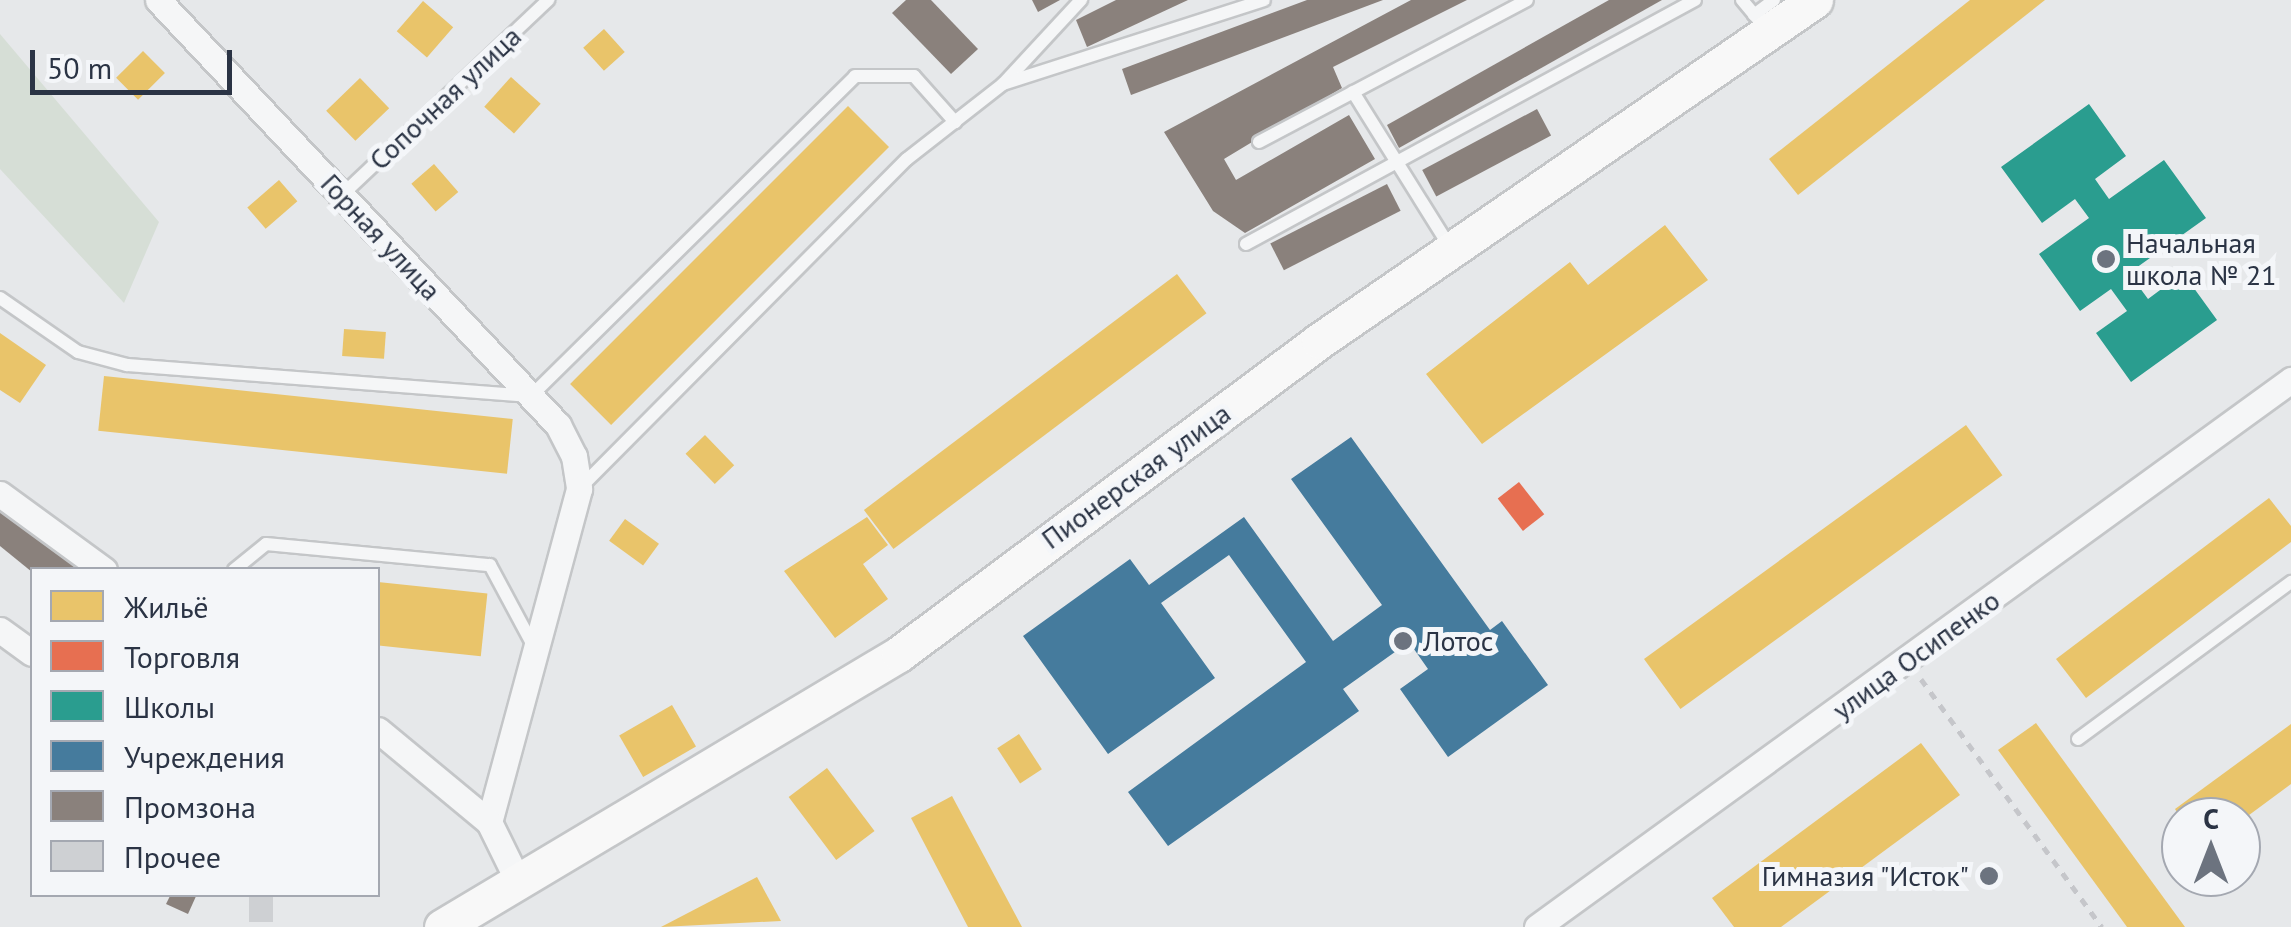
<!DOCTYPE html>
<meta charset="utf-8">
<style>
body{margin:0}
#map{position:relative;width:2291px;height:927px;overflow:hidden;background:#e6e8ea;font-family:"PT Sans",sans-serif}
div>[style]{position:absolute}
.green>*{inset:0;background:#d6ded6}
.homes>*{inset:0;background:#e9c46a;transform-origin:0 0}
.shops>*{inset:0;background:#e76f51;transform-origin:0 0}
.schools>*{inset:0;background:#2a9d8f}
.public>*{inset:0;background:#457b9d}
.industry>*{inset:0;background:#8a817c;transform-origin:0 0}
.building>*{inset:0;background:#ced0d3;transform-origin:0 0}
.path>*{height:5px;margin-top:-2.5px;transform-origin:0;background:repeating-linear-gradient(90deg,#c5c6ca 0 8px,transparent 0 16px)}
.roads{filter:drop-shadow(2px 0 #c4c6c8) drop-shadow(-2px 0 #c4c6c8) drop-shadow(0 2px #c4c6c8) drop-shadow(0 -2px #c4c6c8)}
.lane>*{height:12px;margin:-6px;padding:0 6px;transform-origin:6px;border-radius:6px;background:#f5f6f7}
.street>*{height:25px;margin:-12.5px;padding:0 12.5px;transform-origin:12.5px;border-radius:12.5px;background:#f5f6f7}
.secondary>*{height:35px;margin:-17.5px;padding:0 17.5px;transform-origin:17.5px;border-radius:17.5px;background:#f8f8f8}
.dots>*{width:28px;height:28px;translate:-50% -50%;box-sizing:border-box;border:5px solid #f4f6f9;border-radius:50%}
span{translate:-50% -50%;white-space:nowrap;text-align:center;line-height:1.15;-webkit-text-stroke:10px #f4f6f9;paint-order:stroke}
.street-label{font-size:28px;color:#2b3445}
.poi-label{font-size:28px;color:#2b3445}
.left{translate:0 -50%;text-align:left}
.right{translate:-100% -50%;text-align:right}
.legend{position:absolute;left:30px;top:567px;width:350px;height:330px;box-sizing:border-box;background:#f4f6f9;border:2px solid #a4a8b1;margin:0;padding:12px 18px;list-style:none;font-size:30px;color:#2b3445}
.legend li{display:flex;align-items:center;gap:20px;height:50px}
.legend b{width:50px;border:2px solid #a4a8b1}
.north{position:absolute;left:2161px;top:797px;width:100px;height:100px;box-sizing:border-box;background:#f4f6f9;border:2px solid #a4a8b1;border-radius:50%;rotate:0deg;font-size:28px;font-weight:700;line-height:40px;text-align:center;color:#2b3445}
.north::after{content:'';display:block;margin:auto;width:35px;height:45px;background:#6c737f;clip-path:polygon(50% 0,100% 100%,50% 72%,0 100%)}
.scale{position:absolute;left:30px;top:50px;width:202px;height:45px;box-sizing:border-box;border:5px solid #2b3445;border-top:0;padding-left:12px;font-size:30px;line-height:35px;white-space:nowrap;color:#2b3445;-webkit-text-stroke:8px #f4f6f9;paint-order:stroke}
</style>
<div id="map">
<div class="green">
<i style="clip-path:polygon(0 34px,159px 222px,124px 303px,0 169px)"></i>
</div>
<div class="homes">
<i style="clip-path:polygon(1970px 0,2045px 0,1798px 195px,1769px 159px)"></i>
<i style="left:423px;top:1px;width:40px;height:40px;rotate:41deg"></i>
<i style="left:604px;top:29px;width:31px;height:28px;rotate:48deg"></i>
<i style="left:143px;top:51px;width:31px;height:38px;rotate:45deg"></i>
<i style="left:511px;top:77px;width:40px;height:40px;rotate:42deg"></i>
<i style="left:360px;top:78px;width:42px;height:47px;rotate:46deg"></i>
<i style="left:848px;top:106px;width:58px;height:393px;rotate:45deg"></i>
<i style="left:434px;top:164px;width:37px;height:30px;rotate:49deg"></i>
<i style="left:279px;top:180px;width:28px;height:42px;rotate:49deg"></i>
<i style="clip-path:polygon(1665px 225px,1708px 280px,1482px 444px,1426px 374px,1570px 262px,1588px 285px)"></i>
<i style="left:1177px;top:274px;width:49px;height:392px;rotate:53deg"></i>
<i style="left:344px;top:329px;width:42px;height:27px;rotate:4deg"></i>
<i style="clip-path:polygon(0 333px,46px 365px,20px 403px,0 390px)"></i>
<i style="left:104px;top:376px;width:411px;height:55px;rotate:6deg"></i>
<i style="left:1966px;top:425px;width:62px;height:398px;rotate:54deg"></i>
<i style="left:705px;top:435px;width:42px;height:27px;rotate:46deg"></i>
<i style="clip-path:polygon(2269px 498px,2291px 526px,2291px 542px,2086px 698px,2056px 659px)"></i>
<i style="clip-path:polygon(867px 517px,888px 545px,863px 564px,888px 599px,835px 638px,784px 571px)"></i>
<i style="left:625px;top:519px;width:42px;height:27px;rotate:36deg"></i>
<i style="left:378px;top:582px;width:110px;height:63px;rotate:6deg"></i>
<i style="left:672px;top:705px;width:48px;height:61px;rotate:60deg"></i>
<i style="clip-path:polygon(2036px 723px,2185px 927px,2127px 927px,1998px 750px)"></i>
<i style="clip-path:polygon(2291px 724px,2291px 784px,2241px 821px,2180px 817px,2175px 809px)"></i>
<i style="left:1019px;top:734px;width:42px;height:26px;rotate:57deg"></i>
<i style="clip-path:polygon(1921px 743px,1960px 795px,1781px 927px,1734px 927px,1712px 898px)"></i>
<i style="left:827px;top:768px;width:79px;height:48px;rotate:53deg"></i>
<i style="clip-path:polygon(952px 796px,1022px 927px,968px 927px,911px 818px)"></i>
<i style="clip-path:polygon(757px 877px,781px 921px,661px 927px)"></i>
</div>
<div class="shops">
<i style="left:1519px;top:482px;width:41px;height:27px;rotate:52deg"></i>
</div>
<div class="schools">
<i style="clip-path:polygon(2089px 104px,2126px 156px,2095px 179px,2109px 199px,2164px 160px,2206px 218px,2129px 273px,2148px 299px,2183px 273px,2217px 320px,2131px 382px,2096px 333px,2127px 311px,2111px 289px,2080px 311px,2039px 254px,2089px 218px,2075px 199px,2042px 223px,2001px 167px)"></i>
</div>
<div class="public">
<i style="clip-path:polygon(1351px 437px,1490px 630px,1502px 621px,1548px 685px,1448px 757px,1400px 689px,1428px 669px,1409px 642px,1343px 689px,1359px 711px,1168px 846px,1128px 792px,1306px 662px,1229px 555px,1161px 603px,1215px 678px,1108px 754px,1023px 636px,1130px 559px,1149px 585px,1244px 517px,1333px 641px,1382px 605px,1291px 479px)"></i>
</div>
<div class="industry">
<i style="clip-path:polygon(906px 0,931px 0,978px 49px,951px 74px,892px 13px)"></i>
<i style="clip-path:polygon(1032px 0,1060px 0,1038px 12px)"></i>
<i style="clip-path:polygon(1116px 0,1188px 0,1087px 47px,1076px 20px)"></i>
<i style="clip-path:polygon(1307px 0,1383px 0,1131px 95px,1122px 69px)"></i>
<i style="clip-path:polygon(1411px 0,1467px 0,1333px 67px,1342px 88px,1224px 159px,1236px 180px,1349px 115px,1375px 159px,1245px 233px,1213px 211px,1164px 132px)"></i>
<i style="clip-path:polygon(1609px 0,1662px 0,1399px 148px,1387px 125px)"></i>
<i style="left:1537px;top:109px;width:30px;height:130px;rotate:62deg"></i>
<i style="left:1387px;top:184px;width:30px;height:131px;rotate:63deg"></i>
<i style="clip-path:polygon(0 509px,20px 520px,80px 570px,32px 572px,0 546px)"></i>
<i style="clip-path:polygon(171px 894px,197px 894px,188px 914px,166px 904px)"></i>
</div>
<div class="building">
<i style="left:249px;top:894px;width:24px;height:28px"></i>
</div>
<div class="path">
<i style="left:1921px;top:679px;width:307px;rotate:53.9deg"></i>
</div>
<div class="roads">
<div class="lane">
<i style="left:1742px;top:0;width:38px;rotate:50deg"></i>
<i style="left:1754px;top:15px;width:25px;rotate:-37deg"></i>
<i style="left:1005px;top:82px;width:112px;rotate:-47.2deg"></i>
<i style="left:1353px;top:92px;width:183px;rotate:58deg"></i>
<i style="left:1259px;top:142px;width:303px;rotate:-27.9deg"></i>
<i style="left:342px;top:195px;width:284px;rotate:-43.4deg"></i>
<i style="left:1246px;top:244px;width:511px;rotate:-28.52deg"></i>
<i style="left:0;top:298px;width:95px;rotate:34.7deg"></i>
<i style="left:78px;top:352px;width:51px;rotate:14.9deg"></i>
<i style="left:127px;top:365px;width:405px;rotate:4.4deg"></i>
<i style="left:531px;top:396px;width:455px;rotate:-44.6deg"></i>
<i style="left:855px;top:76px;width:59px"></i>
<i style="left:914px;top:76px;width:62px;rotate:48.3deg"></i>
<i style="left:581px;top:487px;width:462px;rotate:-45.2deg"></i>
<i style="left:907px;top:159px;width:122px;rotate:-38deg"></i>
<i style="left:1003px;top:84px;width:274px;rotate:-17.8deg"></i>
<i style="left:234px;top:570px;width:41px;rotate:-39.1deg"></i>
<i style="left:266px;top:544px;width:225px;rotate:5.4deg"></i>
<i style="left:490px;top:565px;width:93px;rotate:61.8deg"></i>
<i style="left:2078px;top:739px;width:265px;rotate:-36.4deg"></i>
</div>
<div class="street">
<i style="left:158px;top:0;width:584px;rotate:46.74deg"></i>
<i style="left:558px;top:425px;width:35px;rotate:63deg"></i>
<i style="left:574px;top:456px;width:33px;rotate:81deg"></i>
<i style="left:579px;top:489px;width:345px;rotate:105.1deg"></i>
<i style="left:0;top:494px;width:129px;rotate:36.2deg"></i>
<i style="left:0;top:630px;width:39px;rotate:36deg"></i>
<i style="left:378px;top:730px;width:144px;rotate:39.7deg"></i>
<i style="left:489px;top:822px;width:66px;rotate:63.8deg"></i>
<i style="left:1537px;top:927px;width:932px;rotate:-35.96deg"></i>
</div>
<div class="secondary">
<i style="left:442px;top:927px;width:532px;rotate:-30.85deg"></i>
<i style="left:899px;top:654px;width:524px;rotate:-36.69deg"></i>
<i style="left:1319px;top:341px;width:602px;rotate:-34.51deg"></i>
</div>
</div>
<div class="dots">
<i style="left:2106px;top:259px;background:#6c737f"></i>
<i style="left:1403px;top:641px;background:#6c737f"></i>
<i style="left:1989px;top:876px;background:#6c737f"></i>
</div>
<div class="street-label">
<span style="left:445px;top:98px;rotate:-43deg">Сопочная улица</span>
<span style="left:381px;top:237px;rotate:47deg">Горная улица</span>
<span style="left:1136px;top:476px;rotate:-36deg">Пионерская улица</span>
<span style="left:1916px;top:655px;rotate:-36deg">улица Осипенко</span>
</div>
<div class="poi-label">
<span class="left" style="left:2126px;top:259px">Начальная<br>школа № 21</span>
<span class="left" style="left:1423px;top:641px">Лотос</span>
<span class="right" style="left:1969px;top:876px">Гимназия "Исток"</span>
</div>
<ul class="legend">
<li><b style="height:28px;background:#e9c46a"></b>Жильё</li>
<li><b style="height:28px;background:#e76f51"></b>Торговля</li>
<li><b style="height:28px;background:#2a9d8f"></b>Школы</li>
<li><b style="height:28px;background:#457b9d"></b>Учреждения</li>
<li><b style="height:28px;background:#8a817c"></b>Промзона</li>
<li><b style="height:28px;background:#ced0d3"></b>Прочее</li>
</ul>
<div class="north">С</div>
<div class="scale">50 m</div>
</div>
